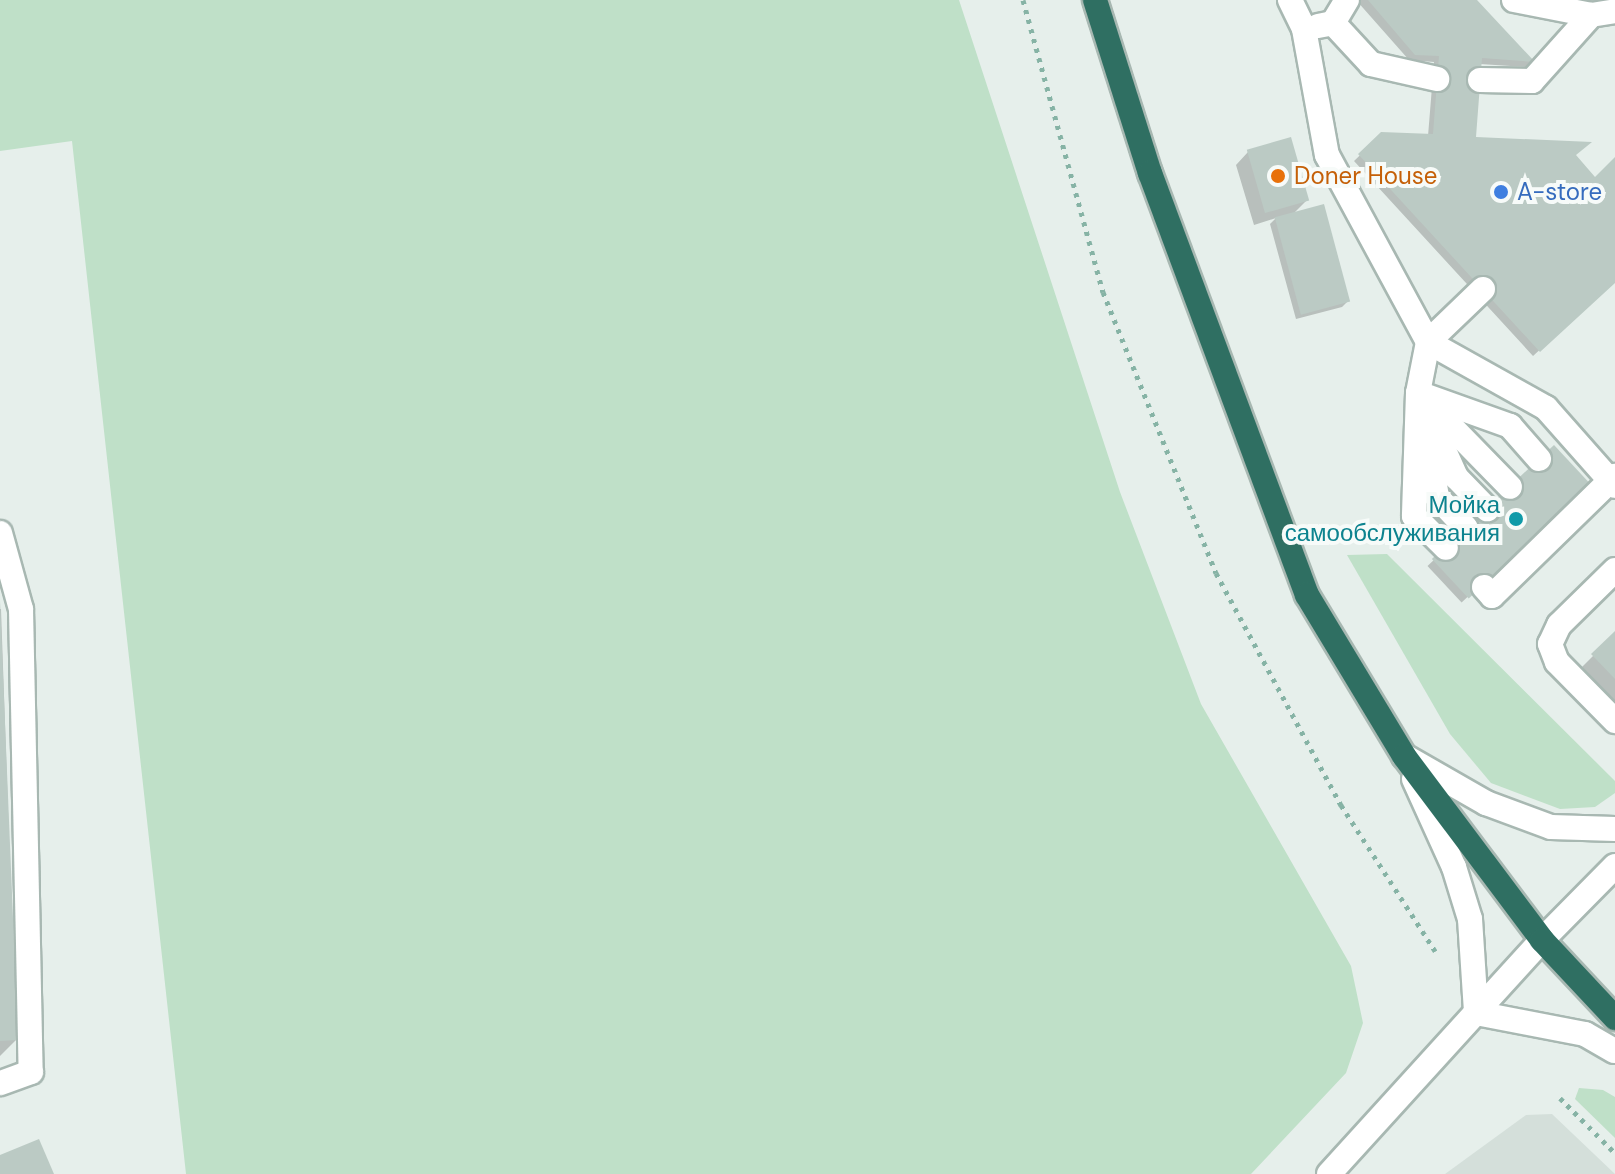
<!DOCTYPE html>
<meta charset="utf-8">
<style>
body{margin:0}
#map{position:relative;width:1615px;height:1174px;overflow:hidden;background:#e6efeb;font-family:"DM Sans",sans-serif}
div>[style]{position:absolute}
.built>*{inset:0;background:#d4dfda}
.green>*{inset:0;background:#bfe0c8}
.shadow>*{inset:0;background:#0003;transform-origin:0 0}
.building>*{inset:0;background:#bbcac4;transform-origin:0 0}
.path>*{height:5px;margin-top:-2.5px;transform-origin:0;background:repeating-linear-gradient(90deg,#86b3a5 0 4px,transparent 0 10px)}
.roads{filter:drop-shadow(2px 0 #a8b8b2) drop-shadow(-2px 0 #a8b8b2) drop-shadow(0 2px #a8b8b2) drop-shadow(0 -2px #a8b8b2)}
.lane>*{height:24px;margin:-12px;padding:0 12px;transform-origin:12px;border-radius:12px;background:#fff}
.street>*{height:24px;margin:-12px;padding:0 12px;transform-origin:12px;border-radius:12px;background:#fff}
.highway>*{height:24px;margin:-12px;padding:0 12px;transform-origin:12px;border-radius:12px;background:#2f6f62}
.dots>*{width:22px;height:22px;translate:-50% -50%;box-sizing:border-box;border:4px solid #f7fbf9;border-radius:50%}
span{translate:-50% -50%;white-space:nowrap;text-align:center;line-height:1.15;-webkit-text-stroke:8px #f7fbf9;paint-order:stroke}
.food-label{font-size:24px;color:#c56008}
.left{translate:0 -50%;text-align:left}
.shop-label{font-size:24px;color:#366cbe}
.culture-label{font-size:24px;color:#0d838f}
.right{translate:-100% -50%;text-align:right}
</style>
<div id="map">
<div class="built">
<i style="clip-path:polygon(1552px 1114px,1615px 1174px,1445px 1174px,1526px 1115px)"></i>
</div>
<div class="green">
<i style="clip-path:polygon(0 0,959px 0,1120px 492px,1201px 704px,1351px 966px,1363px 1023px,1346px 1073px,1251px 1174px,186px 1174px,72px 141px,0 151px)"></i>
<i style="clip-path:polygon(1387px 554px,1615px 781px,1615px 793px,1595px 807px,1560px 809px,1491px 783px,1450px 734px,1347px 555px)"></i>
<i style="clip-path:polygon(1579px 1088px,1603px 1090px,1615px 1097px,1615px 1138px,1575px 1099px)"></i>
</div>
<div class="shadow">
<i style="clip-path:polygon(1356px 0,1475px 0,1532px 62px,1527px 67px,1480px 64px,1474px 138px,1574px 155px,1595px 180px,1615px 160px,1615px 281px,1533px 356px,1354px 161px,1382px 134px,1428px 136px,1434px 62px,1409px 60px)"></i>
<i style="clip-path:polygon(1248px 152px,1307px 200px,1293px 214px,1348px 301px,1342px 307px,1296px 319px,1270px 224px,1276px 218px,1254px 225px,1236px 165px)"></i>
<i style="left:1554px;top:448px;width:50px;height:173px;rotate:47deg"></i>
<i style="clip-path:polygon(1px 609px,16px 1040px,0 1056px,0 609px)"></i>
<i style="clip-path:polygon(1615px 634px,1615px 716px,1575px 674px)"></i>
</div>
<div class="building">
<i style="clip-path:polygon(1368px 0,1477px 0,1535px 62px,1482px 58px,1476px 137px,1592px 142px,1576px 155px,1595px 177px,1615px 157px,1615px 283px,1540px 352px,1358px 154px,1381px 132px,1433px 134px,1439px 56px,1415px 55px)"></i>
<i style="left:1291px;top:137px;width:66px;height:46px;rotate:74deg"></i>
<i style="left:1324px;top:204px;width:101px;height:51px;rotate:75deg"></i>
<i style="left:1554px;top:445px;width:54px;height:167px;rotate:47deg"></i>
<i style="clip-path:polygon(0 601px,18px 1040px,0 1041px)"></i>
<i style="clip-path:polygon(1615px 631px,1615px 679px,1591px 654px)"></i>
<i style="clip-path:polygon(39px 1139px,54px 1174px,0 1174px,0 1155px)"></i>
</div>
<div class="path">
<i style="left:1023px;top:0;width:303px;rotate:74.7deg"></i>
<i style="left:1103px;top:292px;width:303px;rotate:68.1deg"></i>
<i style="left:1216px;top:573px;width:264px;rotate:61.7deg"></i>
<i style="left:1341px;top:805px;width:174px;rotate:57.2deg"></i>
<i style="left:1560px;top:1098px;width:78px;rotate:45deg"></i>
</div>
<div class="roads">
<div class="lane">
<i style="left:1290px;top:0;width:32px;rotate:64deg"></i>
<i style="left:1304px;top:29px;width:128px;rotate:79.7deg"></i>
<i style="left:1327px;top:155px;width:213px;rotate:61.6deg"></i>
<i style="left:1428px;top:342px;width:52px;rotate:101.1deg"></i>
<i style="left:1418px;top:393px;width:123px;rotate:91.9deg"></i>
<i style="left:1414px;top:516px;width:45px;rotate:45deg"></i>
<i style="left:1514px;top:0;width:78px;rotate:11deg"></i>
<i style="left:1591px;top:15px;width:24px;rotate:-9deg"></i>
<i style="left:1333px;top:23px;width:56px;rotate:47.2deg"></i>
<i style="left:1371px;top:64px;width:68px;rotate:12.8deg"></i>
<i style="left:1318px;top:26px;width:15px;rotate:-11deg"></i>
<i style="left:1333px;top:23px;width:27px;rotate:-59deg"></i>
<i style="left:1480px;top:80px;width:52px;rotate:1.1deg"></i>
<i style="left:1532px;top:81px;width:89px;rotate:-48.2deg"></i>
<i style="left:1483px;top:289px;width:76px;rotate:136.1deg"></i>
<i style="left:1428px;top:342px;width:135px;rotate:29.2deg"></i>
<i style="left:1546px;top:408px;width:104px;rotate:48.5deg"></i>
<i style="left:1418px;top:393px;width:98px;rotate:19.7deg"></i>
<i style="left:1510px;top:426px;width:44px;rotate:48.7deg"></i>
<i style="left:1431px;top:406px;width:113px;rotate:45.7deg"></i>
<i style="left:1434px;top:428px;width:54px;rotate:65.8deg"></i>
<i style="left:1456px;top:477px;width:45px;rotate:45.9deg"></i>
<i style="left:1427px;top:439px;width:59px;rotate:80.2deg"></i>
<i style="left:1437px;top:497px;width:42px;rotate:46.9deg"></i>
<i style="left:0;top:533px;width:79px;rotate:74.6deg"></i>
<i style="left:21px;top:609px;width:463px;rotate:88.8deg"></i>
<i style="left:31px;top:1072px;width:33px;rotate:160deg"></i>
<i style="left:1615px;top:570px;width:78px;rotate:135.5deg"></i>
<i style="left:1559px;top:625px;width:21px;rotate:115deg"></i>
<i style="left:1550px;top:644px;width:19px;rotate:69deg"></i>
<i style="left:1557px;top:662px;width:83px;rotate:45.5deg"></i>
<i style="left:1484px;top:587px;width:12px;rotate:48deg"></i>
<i style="left:1492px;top:596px;width:172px;rotate:-44.3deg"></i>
<i style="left:1404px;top:756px;width:95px;rotate:29.8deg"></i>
<i style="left:1486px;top:803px;width:69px;rotate:20.3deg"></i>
<i style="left:1551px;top:827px;width:64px;rotate:1.8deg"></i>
<i style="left:1542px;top:940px;width:104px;rotate:-45.4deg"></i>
</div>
<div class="street">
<i style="left:1414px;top:779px;width:97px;rotate:65.6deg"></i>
<i style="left:1454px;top:867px;width:54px;rotate:72.9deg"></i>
<i style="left:1470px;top:919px;width:94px;rotate:86.3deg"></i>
<i style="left:1476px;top:1013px;width:111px;rotate:10.9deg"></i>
<i style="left:1585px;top:1034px;width:34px;rotate:30deg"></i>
<i style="left:1329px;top:1174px;width:316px;rotate:-47.7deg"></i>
</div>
<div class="highway">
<i style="left:1095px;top:0;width:182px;rotate:72.4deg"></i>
<i style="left:1150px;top:173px;width:450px;rotate:69.6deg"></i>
<i style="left:1307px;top:595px;width:188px;rotate:58.9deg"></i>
<i style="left:1404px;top:756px;width:230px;rotate:53.1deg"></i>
<i style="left:1542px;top:940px;width:107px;rotate:46.9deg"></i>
</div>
</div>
<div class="dots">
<i style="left:1278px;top:176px;background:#e8710a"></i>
<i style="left:1501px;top:192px;background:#3f7fe0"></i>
<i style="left:1516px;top:519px;background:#0f9aa8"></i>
</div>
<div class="food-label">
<span class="left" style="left:1294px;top:176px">Doner House</span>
</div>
<div class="shop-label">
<span class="left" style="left:1517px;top:192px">A-store</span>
</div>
<div class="culture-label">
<span class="right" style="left:1500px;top:519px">Мойка<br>самообслуживания</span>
</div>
</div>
